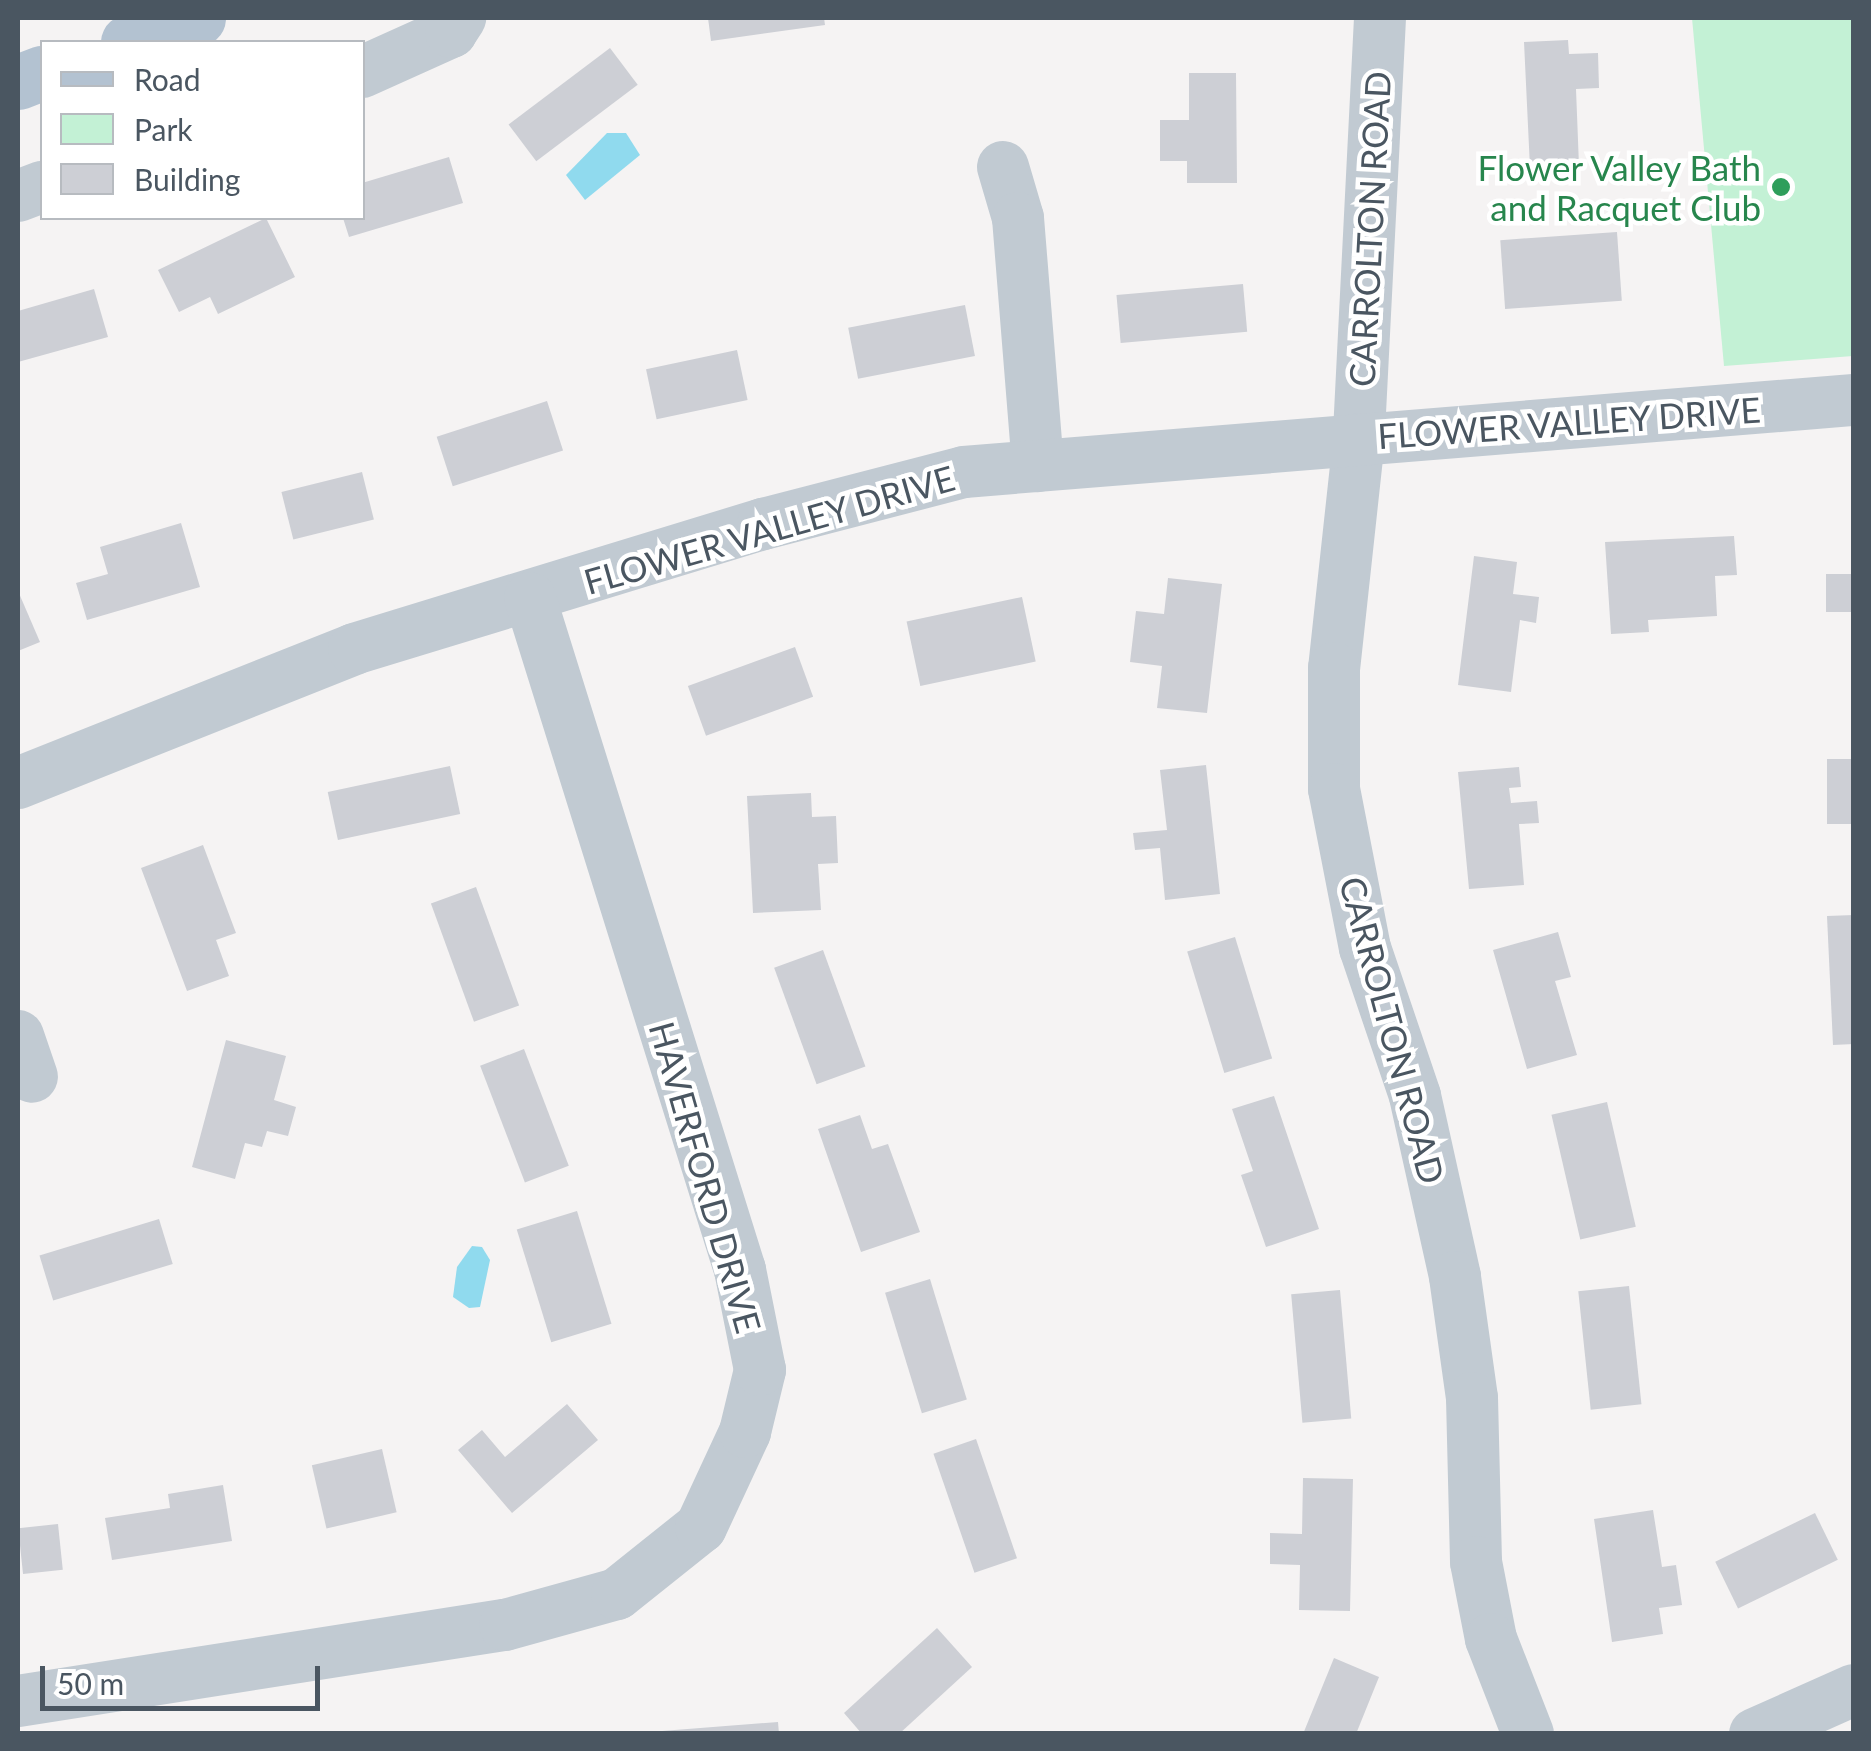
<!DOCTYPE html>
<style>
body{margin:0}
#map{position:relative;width:1871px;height:1751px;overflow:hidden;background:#f5f3f3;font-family:Lato,sans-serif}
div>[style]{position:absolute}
.green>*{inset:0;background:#c3f1d5}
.water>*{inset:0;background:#90daee}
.building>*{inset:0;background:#cdcfd5;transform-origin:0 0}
.minor>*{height:52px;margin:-26px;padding:0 26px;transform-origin:26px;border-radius:26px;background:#c1cad2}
.major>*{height:55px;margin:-27.5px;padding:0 27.5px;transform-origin:27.5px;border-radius:27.5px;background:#b3c2d1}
.dots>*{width:28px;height:28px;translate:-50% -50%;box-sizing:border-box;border:5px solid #fff;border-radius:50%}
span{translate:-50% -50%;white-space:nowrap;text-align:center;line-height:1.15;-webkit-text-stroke:9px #fff;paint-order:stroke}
.leisure-label{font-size:35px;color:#27864d}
.right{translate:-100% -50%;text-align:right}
.street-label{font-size:35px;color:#4a5661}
.frame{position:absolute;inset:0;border:20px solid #4a5661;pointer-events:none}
.legend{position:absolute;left:40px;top:40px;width:325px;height:180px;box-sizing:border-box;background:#fff;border:2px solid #b7bbc0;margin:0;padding:12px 18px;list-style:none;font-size:30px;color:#4a5661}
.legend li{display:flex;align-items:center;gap:20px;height:50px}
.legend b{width:50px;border:2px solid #b7bbc0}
.scale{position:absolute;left:40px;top:1666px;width:280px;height:45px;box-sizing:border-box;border:5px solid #4a5661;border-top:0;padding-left:12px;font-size:30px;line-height:35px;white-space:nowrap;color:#4a5661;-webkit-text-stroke:8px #fff;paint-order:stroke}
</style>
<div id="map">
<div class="green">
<i style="clip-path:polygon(1692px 18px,1853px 18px,1853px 356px,1724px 366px)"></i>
</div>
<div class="water">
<i style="clip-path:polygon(607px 133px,626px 133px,640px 155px,585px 200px,566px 175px)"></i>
<i style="clip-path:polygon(472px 1246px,482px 1247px,490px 1260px,480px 1307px,469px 1308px,453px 1297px,457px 1267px)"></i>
</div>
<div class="building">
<i style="clip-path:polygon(708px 18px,824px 18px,825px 25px,711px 41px)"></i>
<i style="clip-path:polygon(1568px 40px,1569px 54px,1598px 53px,1599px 88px,1576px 89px,1579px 166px,1530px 168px,1524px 42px)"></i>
<i style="left:610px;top:48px;width:46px;height:127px;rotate:53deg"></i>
<i style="clip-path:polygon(1189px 73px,1236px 73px,1237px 183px,1187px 183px,1187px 161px,1160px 161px,1160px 120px,1189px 120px)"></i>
<i style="clip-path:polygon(449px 157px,463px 203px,349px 237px,343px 218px,362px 218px,362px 183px)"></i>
<i style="clip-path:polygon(266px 218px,295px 277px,218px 314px,210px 297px,179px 312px,158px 270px)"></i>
<i style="left:1617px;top:232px;width:69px;height:117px;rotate:86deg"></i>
<i style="left:1243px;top:284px;width:48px;height:127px;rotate:85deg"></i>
<i style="clip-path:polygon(94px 289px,108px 337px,18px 362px,18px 311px)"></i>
<i style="left:965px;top:305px;width:52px;height:119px;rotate:79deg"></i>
<i style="left:737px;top:350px;width:51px;height:93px;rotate:78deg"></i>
<i style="left:547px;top:401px;width:52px;height:116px;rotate:72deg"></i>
<i style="left:362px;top:472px;width:49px;height:83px;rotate:76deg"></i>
<i style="clip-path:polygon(181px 523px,200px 587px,87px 620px,76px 583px,108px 574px,100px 547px)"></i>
<i style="clip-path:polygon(1734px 536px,1737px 575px,1715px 576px,1717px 616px,1648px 620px,1649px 632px,1611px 634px,1605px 542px)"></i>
<i style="clip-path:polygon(1474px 556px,1517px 562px,1513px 594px,1539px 597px,1536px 623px,1520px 620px,1511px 692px,1458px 685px)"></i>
<i style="left:1854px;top:574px;width:38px;height:28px;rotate:90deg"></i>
<i style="clip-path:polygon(1168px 578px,1222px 584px,1207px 713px,1157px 708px,1162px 666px,1130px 662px,1136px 611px,1164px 614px)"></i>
<i style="clip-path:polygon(18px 591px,40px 642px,18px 651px)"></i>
<i style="left:1022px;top:597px;width:66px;height:118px;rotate:78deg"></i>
<i style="left:795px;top:647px;width:53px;height:114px;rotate:70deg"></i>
<i style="left:1827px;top:759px;width:27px;height:65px"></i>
<i style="clip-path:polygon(1206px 765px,1220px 894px,1165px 900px,1160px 848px,1135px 850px,1133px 833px,1167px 830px,1160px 770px)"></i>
<i style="left:450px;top:766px;width:49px;height:125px;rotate:78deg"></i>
<i style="clip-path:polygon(1519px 767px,1521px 787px,1509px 788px,1511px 803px,1537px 801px,1539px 823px,1519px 824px,1524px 885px,1469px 889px,1458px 772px)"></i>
<i style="clip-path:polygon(811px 793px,812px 817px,836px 816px,838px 863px,818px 864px,821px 910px,753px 913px,747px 796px)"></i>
<i style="clip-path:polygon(203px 845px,236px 933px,216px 940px,229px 976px,187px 991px,141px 868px)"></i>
<i style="left:476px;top:887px;width:126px;height:48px;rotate:70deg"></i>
<i style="clip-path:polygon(1854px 915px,1854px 1044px,1833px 1045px,1827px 916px)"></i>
<i style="clip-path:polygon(1558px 932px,1571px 977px,1555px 981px,1577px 1055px,1527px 1069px,1493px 950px)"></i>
<i style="left:1235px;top:937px;width:127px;height:50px;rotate:73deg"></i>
<i style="left:823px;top:950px;width:124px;height:52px;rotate:70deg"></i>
<i style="clip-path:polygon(226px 1040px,286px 1056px,274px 1100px,296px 1107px,288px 1136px,267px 1131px,262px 1147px,245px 1143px,235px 1179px,192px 1167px)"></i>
<i style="left:524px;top:1049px;width:125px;height:47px;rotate:69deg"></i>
<i style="clip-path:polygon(1274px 1096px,1319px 1229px,1266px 1247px,1241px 1175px,1253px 1171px,1232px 1109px)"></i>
<i style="left:1607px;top:1102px;width:128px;height:57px;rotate:77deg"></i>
<i style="clip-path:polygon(860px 1115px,872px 1149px,888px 1144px,920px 1232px,861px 1252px,818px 1129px)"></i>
<i style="left:577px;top:1211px;width:118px;height:63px;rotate:73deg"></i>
<i style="left:159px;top:1219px;width:47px;height:125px;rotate:73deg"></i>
<i style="left:930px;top:1279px;width:126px;height:47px;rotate:73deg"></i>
<i style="left:1629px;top:1286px;width:119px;height:51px;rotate:84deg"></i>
<i style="left:1340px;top:1290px;width:129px;height:49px;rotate:85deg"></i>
<i style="clip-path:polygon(567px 1404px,598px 1440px,512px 1513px,458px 1450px,482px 1430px,505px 1457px)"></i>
<i style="left:976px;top:1439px;width:126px;height:45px;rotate:71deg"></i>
<i style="left:382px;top:1449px;width:65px;height:72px;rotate:77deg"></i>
<i style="clip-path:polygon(1303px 1478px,1353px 1479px,1350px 1611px,1299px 1610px,1300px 1565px,1270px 1564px,1270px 1533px,1302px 1534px)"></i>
<i style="clip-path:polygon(223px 1485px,232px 1541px,112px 1560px,105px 1518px,170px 1508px,168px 1494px)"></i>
<i style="clip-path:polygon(1653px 1510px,1662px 1567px,1676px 1565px,1682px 1605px,1659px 1608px,1663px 1634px,1612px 1642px,1594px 1519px)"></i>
<i style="left:1815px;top:1513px;width:52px;height:111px;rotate:64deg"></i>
<i style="left:58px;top:1524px;width:46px;height:40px;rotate:84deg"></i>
<i style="clip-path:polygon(937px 1628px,972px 1667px,899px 1734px,862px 1734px,844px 1713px)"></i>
<i style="clip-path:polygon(1334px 1658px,1379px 1677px,1356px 1734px,1303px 1734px)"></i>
<i style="clip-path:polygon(778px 1722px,779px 1734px,662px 1734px,662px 1731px)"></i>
</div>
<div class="minor">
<i style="left:1380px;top:18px;width:422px;rotate:92.9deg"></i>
<i style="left:1359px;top:439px;width:230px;rotate:96.2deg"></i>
<i style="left:1334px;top:668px;width:121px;rotate:90deg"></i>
<i style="left:1334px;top:789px;width:162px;rotate:79deg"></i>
<i style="left:1365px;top:948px;width:156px;rotate:71.3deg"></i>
<i style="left:1415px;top:1096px;width:185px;rotate:77.5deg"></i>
<i style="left:1455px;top:1277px;width:122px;rotate:82deg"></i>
<i style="left:1472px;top:1398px;width:164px;rotate:88.6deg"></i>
<i style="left:1476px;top:1562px;width:78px;rotate:79deg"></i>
<i style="left:1491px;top:1639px;width:102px;rotate:68.7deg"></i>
<i style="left:362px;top:72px;width:98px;rotate:-24.2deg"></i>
<i style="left:451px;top:32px;width:17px;rotate:-57deg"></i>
<i style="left:1003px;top:167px;width:53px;rotate:73.6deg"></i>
<i style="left:1018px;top:218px;width:249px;rotate:85.4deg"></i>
<i style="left:18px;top:196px;width:26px;rotate:-21deg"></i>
<i style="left:18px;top:783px;width:362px;rotate:-21.7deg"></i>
<i style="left:354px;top:649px;width:428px;rotate:-17deg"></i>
<i style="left:763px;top:524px;width:208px;rotate:-14.5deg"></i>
<i style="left:964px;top:472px;width:893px;rotate:-4.63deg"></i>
<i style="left:18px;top:1036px;width:43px;rotate:71.1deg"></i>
<i style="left:18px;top:1701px;width:493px;rotate:-8.9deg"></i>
<i style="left:505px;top:1625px;width:116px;rotate:-15.5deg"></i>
<i style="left:617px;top:1594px;width:107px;rotate:-38.6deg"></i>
<i style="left:701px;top:1527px;width:105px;rotate:-65.1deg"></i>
<i style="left:745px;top:1432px;width:64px;rotate:-76.4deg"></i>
<i style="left:760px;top:1370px;width:102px;rotate:-101.3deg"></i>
<i style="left:740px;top:1270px;width:704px;rotate:-107.35deg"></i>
<i style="left:1755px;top:1734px;width:108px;rotate:-24deg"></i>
</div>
<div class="major">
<i style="left:128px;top:42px;width:74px;rotate:-18.9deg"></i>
<i style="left:18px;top:82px;width:26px;rotate:-21deg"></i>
</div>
<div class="dots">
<i style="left:1781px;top:187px;background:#2e9e5b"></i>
</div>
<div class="leisure-label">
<span class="right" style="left:1761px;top:187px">Flower Valley Bath<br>and Racquet Club</span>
</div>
<div class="street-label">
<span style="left:1369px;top:229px;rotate:-87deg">CARROLTON ROAD</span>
<span style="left:1569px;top:422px;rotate:-4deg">FLOWER VALLEY DRIVE</span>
<span style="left:769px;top:529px;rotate:-16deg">FLOWER VALLEY DRIVE</span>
<span style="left:1393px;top:1030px;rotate:75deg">CARROLTON ROAD</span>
<span style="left:706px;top:1177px;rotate:74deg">HAVERFORD DRIVE</span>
</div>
<div class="frame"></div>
<ul class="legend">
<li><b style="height:12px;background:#b3c2d1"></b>Road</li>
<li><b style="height:28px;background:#c3f1d5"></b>Park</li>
<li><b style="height:28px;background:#cdcfd5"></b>Building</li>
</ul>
<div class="scale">50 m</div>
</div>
